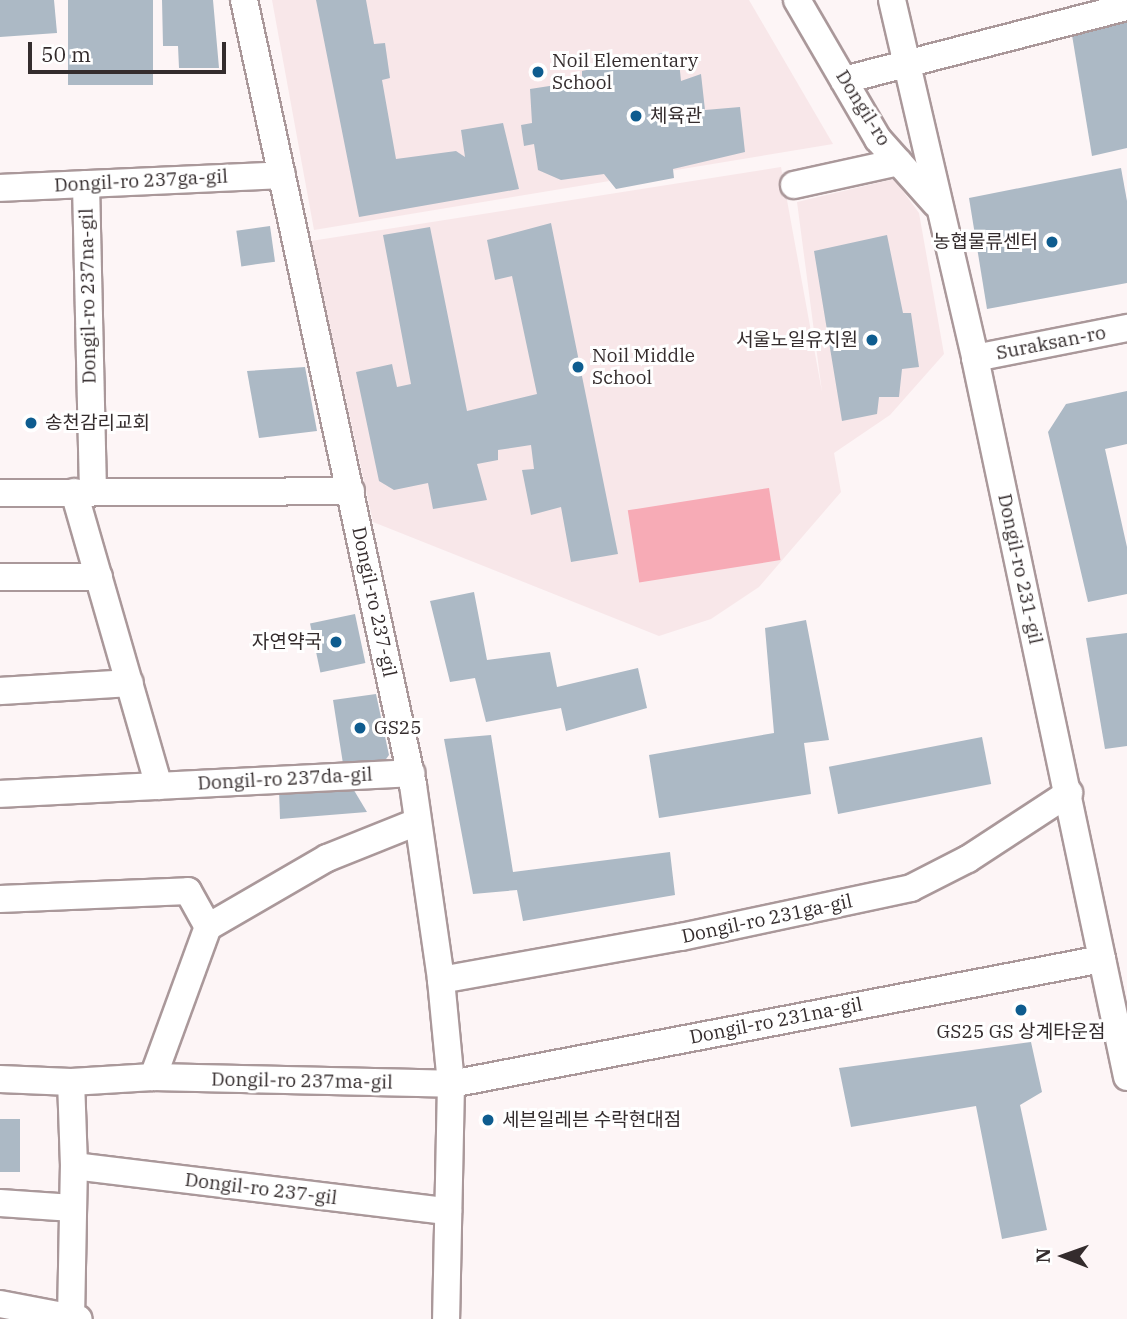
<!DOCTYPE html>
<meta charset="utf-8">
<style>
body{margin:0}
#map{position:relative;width:1127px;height:1319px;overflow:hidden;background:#fdf5f6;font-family:"IBM Plex Serif","Noto Sans KR",serif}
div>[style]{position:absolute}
.built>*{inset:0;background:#f8e7e9}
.green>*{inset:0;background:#f7abb6;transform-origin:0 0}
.building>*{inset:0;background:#acb9c5;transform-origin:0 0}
.roads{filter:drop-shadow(2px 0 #aa989a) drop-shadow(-2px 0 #aa989a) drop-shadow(0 2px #aa989a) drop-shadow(0 -2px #aa989a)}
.minor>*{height:26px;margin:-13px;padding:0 13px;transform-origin:13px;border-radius:13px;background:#fff}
.dots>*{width:19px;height:19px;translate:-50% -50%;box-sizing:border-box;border:4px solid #fff;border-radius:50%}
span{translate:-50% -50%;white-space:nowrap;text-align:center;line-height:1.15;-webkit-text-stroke:6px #fff;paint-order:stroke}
.poi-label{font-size:19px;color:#342c2d}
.left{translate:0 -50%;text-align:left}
.right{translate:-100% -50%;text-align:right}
.street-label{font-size:19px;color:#342c2d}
.north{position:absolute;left:1029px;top:1221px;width:70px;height:70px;-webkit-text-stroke:5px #fff;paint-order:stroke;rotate:271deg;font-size:19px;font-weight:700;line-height:28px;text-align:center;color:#342c2d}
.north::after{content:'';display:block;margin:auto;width:24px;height:32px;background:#342c2d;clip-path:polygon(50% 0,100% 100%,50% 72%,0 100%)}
.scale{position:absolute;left:28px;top:42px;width:198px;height:32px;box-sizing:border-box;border:4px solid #342c2d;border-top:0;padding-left:9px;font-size:21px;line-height:24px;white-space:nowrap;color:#342c2d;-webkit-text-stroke:5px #fff;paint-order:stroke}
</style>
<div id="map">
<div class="built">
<i style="clip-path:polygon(272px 0,749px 0,833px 144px,314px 230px)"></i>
<i style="clip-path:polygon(781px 167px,822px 392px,797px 202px,894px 179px,919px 213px,944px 354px,890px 415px,834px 453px,841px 492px,759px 587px,711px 619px,659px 636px,373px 522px,311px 241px)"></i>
</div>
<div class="green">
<i style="left:769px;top:488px;width:73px;height:143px;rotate:81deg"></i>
</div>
<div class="building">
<i style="clip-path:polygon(0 0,54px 0,57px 33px,0 37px)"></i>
<i style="left:68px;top:0;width:85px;height:85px"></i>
<i style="clip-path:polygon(162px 0,213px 0,219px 68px,179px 68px,178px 46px,163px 46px)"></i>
<i style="clip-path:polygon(316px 0,366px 0,374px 44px,385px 43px,390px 78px,382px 80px,396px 159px,456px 151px,465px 157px,461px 130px,503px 123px,519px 189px,359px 217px)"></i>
<i style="clip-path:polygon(1127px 16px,1127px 148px,1092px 156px,1071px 29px)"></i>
<i style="clip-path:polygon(662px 53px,664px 65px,679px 61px,681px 81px,701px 74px,705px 110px,740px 107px,745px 152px,673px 169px,674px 178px,616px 189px,604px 174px,561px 180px,538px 170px,534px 144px,524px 146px,521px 125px,532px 123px,530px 89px,582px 81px,582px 71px)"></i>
<i style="clip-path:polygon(1121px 168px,1127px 201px,1127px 283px,987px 309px,969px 198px)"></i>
<i style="clip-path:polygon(551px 223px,618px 554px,571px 562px,561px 507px,531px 515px,522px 470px,534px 469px,531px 445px,498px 450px,498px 460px,477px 464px,487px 500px,433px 509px,428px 483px,394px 490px,379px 481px,356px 372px,392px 364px,397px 387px,411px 384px,383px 235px,430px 227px,467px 411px,537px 394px,512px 276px,495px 280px,487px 240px)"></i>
<i style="left:270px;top:226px;width:36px;height:34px;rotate:82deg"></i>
<i style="clip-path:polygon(887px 235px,903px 313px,911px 313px,919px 367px,902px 369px,899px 397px,879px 397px,877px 414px,842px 421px,814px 251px)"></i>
<i style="clip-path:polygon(305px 367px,317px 431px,259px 438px,247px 371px)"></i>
<i style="clip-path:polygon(1127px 391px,1127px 444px,1105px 449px,1127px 547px,1127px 594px,1088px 602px,1048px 432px,1066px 404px)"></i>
<i style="clip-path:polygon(474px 592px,487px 660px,550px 652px,557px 687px,638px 668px,647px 708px,566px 731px,561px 708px,486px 722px,475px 678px,450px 682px,430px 601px)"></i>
<i style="left:355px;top:614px;width:50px;height:46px;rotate:78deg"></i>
<i style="clip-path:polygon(806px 620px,829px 740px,804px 743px,811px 794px,659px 818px,649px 755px,774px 733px,765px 628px)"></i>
<i style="clip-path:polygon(1127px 633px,1127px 746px,1105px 749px,1086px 638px)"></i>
<i style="clip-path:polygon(376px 694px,389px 755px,381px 766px,344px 770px,333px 700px)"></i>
<i style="clip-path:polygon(491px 735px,513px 872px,670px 852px,675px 895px,523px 921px,517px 890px,473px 894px,444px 739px)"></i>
<i style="left:982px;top:737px;width:48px;height:156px;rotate:79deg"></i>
<i style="clip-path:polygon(352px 787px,367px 812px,280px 819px,279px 789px)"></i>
<i style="clip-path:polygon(1031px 1042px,1042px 1092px,1020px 1105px,1047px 1230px,1002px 1239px,976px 1106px,851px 1127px,839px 1068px)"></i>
<i style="left:0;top:1119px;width:20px;height:53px"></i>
</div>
<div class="roads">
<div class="minor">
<i style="left:244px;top:0;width:803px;rotate:77.85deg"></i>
<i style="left:413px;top:785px;width:197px;rotate:81.8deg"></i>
<i style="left:441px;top:980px;width:104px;rotate:84.5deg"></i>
<i style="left:451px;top:1084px;width:235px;rotate:91.2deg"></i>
<i style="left:797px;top:0;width:161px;rotate:59.8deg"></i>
<i style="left:878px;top:139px;width:87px;rotate:48.3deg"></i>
<i style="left:892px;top:0;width:367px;rotate:76.9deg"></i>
<i style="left:975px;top:358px;width:735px;rotate:78.06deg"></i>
<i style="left:844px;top:80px;width:292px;rotate:-14.5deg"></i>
<i style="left:86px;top:184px;width:308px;rotate:88.7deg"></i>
<i style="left:794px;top:185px;width:107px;rotate:-12.4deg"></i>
<i style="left:0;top:188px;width:282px;rotate:-2.6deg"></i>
<i style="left:975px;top:358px;width:155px;rotate:-11.2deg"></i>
<i style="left:74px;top:492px;width:306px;rotate:73.9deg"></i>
<i style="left:0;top:493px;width:351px;rotate:-0.3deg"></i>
<i style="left:0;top:577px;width:99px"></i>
<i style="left:0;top:691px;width:130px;rotate:-3.5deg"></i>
<i style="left:0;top:794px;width:412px;rotate:-2.9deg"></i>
<i style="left:0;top:899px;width:188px;rotate:-2.4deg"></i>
<i style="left:188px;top:891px;width:41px;rotate:60.9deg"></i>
<i style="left:208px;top:927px;width:138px;rotate:-30.1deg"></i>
<i style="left:327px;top:858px;width:97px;rotate:-21.8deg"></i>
<i style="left:441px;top:980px;width:244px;rotate:-10.2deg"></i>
<i style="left:681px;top:937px;width:235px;rotate:-12deg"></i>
<i style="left:911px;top:888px;width:64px;rotate:-27deg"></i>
<i style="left:968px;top:859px;width:121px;rotate:-33.2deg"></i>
<i style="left:153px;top:1077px;width:160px;rotate:-69.9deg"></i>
<i style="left:0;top:1079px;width:71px;rotate:2.4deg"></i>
<i style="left:71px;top:1082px;width:82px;rotate:-3.5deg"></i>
<i style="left:153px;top:1077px;width:298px;rotate:1.3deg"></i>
<i style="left:451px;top:1084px;width:663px;rotate:-10.87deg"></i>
<i style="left:74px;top:1166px;width:377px;rotate:6.9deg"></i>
<i style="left:0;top:1203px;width:73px;rotate:3.9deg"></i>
<i style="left:0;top:1304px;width:80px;rotate:10.8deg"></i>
<i style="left:71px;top:1319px;width:153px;rotate:-88.9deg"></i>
<i style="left:74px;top:1166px;width:84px;rotate:-92deg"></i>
</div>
</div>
<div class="dots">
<i style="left:538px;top:72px;background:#0e5c8f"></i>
<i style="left:636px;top:116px;background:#0e5c8f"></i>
<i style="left:1052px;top:242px;background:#0e5c8f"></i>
<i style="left:872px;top:340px;background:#0e5c8f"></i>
<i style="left:578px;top:367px;background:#0e5c8f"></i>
<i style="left:31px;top:423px;background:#0e5c8f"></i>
<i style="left:336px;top:642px;background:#0e5c8f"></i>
<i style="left:360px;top:728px;background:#0e5c8f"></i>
<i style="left:1021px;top:1010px;background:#0e5c8f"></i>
<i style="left:488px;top:1120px;background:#0e5c8f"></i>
</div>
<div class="poi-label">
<span class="left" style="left:552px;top:72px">Noil Elementary<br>School</span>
<span class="left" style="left:650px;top:116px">체육관</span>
<span class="right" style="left:1038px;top:242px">농협물류센터</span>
<span class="right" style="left:858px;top:340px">서울노일유치원</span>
<span class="left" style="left:592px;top:367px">Noil Middle<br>School</span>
<span class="left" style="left:45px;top:423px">송천감리교회</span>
<span class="right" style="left:322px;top:642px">자연약국</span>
<span class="left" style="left:374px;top:728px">GS25</span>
<span style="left:1021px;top:1032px">GS25 GS 상계타운점</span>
<span class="left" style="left:502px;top:1120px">세븐일레븐 수락현대점</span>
</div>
<div class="street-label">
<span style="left:863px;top:108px;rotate:58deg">Dongil-ro</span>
<span style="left:141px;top:181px;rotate:-3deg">Dongil-ro 237ga-gil</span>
<span style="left:88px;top:296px;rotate:-91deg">Dongil-ro 237na-gil</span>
<span style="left:1051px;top:343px;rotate:-11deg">Suraksan-ro</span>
<span style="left:1020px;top:569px;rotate:78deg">Dongil-ro 231-gil</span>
<span style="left:374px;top:602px;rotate:78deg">Dongil-ro 237-gil</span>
<span style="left:285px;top:779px;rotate:-3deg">Dongil-ro 237da-gil</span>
<span style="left:767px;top:919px;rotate:-12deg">Dongil-ro 231ga-gil</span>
<span style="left:776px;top:1021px;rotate:-11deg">Dongil-ro 231na-gil</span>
<span style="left:302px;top:1081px;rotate:1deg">Dongil-ro 237ma-gil</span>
<span style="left:261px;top:1189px;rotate:7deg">Dongil-ro 237-gil</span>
</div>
<div class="north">N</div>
<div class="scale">50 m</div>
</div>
